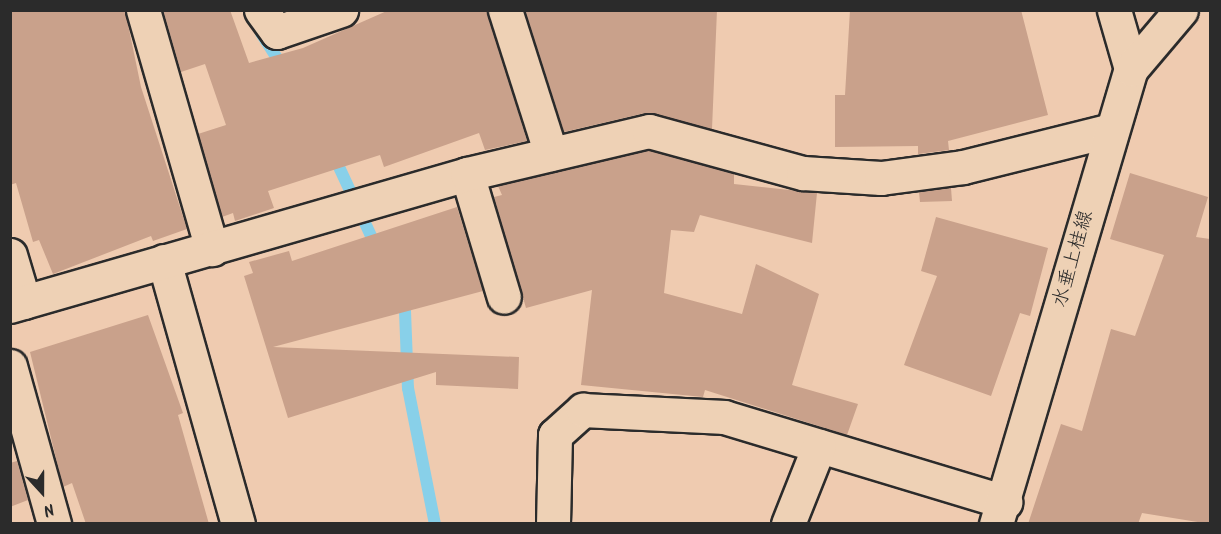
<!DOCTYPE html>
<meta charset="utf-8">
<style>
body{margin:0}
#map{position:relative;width:1221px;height:534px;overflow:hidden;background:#efcbb0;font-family:Kalam,"Klee One",sans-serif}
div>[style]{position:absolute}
.stream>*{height:12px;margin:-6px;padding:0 6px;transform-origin:6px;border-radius:6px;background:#88d0e9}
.building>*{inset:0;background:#c9a18b}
.roads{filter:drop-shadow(2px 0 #2b2b2b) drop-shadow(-2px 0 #2b2b2b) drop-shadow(0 2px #2b2b2b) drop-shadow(0 -2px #2b2b2b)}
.minor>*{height:33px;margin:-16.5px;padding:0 16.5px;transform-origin:16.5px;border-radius:16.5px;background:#eed1b5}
.major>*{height:33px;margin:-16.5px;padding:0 16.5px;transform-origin:16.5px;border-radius:16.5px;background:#eed1b5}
span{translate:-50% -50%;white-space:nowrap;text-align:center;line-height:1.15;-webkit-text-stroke:4.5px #eed1b5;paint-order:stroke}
.street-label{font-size:20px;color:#2b2b2b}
.frame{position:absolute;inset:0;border:12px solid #2b2b2b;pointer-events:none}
.north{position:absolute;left:12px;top:462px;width:60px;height:60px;-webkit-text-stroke:4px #eed1b5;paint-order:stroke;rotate:159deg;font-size:16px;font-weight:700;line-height:24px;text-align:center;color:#2b2b2b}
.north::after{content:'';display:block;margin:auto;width:21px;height:27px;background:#2b2b2b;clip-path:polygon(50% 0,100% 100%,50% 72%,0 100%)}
</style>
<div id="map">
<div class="stream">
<i style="left:261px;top:33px;width:43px;rotate:57.4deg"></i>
<i style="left:333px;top:154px;width:105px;rotate:65.1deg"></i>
<i style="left:399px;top:298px;width:14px;rotate:65deg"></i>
<i style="left:405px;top:311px;width:77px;rotate:87.8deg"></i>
<i style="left:408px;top:388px;width:139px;rotate:78.8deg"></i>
</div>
<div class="building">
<i style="clip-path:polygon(10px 10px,125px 10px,141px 87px,187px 229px,153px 241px,151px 236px,53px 274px,39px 240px,33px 242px,16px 183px,10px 185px)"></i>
<i style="clip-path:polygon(163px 10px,230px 10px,249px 63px,303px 48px,389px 10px,487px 10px,527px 141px,485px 150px,479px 133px,384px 167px,380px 155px,268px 191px,274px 208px,235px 221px,233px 213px,222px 217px,198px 134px,226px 125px,205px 64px,181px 72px)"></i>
<i style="clip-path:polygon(525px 10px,717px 10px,712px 129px,645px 113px,564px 132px)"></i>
<i style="clip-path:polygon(850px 10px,1021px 10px,1048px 115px,948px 141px,949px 150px,918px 154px,918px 146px,835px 147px,835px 95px,845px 95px)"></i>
<i style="clip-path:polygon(649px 150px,734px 174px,734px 184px,817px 193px,812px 243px,700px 215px,694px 232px,671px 230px,664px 293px,742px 314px,756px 264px,819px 294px,792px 385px,858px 404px,847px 435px,705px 390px,703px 397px,581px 385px,592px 290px,526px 308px,494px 197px,502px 195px,498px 186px)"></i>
<i style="clip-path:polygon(1130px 173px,1208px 197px,1196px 237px,1210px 239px,1210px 524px,1142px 513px,1138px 524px,1028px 524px,1061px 424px,1082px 431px,1111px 329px,1135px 336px,1164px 255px,1110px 239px)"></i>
<i style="clip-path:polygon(951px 188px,952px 201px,920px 202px,919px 192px)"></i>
<i style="clip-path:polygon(457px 207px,483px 291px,273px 347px,519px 357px,518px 389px,436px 385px,436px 372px,288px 418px,244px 276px,253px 273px,249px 262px,289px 251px,292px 261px)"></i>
<i style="clip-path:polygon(936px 217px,1048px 248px,1030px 316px,1020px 313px,991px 396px,904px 365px,937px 276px,921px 271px)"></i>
<i style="clip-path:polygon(148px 315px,183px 413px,178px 415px,209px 524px,86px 524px,72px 483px,63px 487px,30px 352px)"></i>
<i style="clip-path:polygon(17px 461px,28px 500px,10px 507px,10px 463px)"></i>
</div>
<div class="roads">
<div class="minor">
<i style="left:143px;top:10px;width:249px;rotate:73.9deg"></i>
<i style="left:261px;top:10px;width:27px;rotate:54deg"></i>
<i style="left:277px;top:32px;width:68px;rotate:-19deg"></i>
<i style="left:505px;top:10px;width:151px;rotate:72.3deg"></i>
<i style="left:1114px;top:10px;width:61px;rotate:73.9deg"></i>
<i style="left:467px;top:174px;width:128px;rotate:73.3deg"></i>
<i style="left:10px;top:255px;width:49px;rotate:73.4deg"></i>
<i style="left:164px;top:261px;width:273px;rotate:74.3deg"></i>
<i style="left:10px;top:306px;width:476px;rotate:-16.1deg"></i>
<i style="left:467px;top:174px;width:187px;rotate:-13.3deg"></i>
<i style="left:649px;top:131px;width:160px;rotate:15.3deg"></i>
<i style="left:803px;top:173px;width:78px;rotate:3.7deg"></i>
<i style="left:881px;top:178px;width:83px;rotate:-7.6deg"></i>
<i style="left:963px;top:167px;width:153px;rotate:-14deg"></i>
<i style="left:10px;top:366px;width:164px;rotate:74.4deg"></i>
<i style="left:553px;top:524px;width:89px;rotate:-88.7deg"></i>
<i style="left:555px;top:435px;width:38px;rotate:-42deg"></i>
<i style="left:583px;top:410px;width:141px;rotate:2.8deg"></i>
<i style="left:724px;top:417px;width:294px;rotate:16.8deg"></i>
<i style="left:788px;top:524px;width:84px;rotate:-68.3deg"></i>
</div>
<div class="major">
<i style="left:996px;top:524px;width:475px;rotate:-73.5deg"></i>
<i style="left:1131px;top:69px;width:77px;rotate:-49.7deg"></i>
</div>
</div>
<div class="street-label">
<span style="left:1074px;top:259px;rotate:-74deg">水垂上桂線</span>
</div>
<div class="frame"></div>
<div class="north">N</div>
</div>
